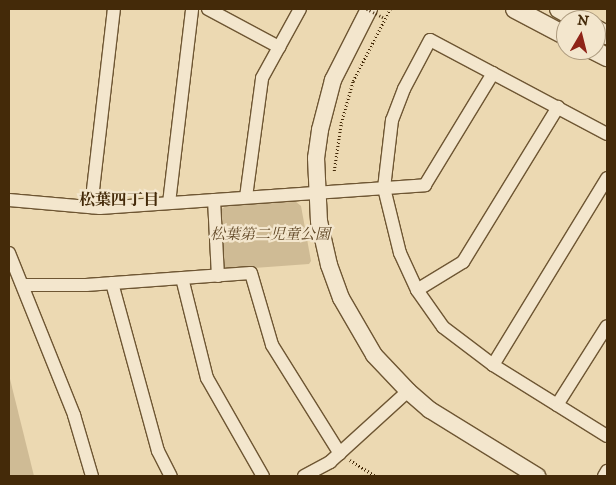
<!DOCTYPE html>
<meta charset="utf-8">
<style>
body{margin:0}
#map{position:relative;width:616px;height:485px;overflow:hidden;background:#ecd9b2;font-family:"IM FELL DW Pica","Noto Serif JP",serif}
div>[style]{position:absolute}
.green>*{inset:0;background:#cfbb95}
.path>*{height:2.5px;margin-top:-1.25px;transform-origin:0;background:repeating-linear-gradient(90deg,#442a09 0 1px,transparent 0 3.5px)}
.roads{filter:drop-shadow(1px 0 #6e5633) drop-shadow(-1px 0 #6e5633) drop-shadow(0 1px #6e5633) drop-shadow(0 -1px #6e5633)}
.minor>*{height:12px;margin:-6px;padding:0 6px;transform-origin:6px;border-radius:6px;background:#f3e6cd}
.tertiary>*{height:16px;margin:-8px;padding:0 8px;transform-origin:8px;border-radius:8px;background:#f3e6cd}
.secondary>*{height:18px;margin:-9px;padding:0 9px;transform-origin:9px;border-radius:9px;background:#f3e6cd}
.path-bridge>*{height:2.5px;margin-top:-1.25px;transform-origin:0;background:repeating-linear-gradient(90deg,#442a09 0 1px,transparent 0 3.5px)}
span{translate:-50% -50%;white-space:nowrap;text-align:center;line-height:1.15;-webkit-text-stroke:4.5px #f3e6cd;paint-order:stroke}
.park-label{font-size:15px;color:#604725;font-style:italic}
.neighbourhood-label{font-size:16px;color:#442a09;font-weight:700}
.frame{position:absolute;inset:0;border:10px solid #442a09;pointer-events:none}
.north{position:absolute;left:556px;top:10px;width:50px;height:50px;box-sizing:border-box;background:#f3e6cd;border:1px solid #ad9b7f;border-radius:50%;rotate:8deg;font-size:14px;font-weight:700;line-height:20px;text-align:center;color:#442a09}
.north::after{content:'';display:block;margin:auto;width:18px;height:22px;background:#8f2418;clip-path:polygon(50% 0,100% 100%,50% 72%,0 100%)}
</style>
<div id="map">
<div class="green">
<i style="clip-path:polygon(295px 201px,301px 206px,311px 261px,309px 264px,228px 270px,222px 264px,219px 211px,226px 206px)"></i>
<i style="clip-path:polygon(9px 375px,34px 476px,9px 476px)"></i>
</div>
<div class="path">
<i style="left:334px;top:171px;width:49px;rotate:-81.7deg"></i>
<i style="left:341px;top:123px;width:44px;rotate:-74.1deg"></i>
<i style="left:353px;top:81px;width:81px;rotate:-62.8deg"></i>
<i style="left:350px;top:460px;width:31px;rotate:32deg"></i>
</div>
<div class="roads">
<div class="minor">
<i style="left:208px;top:9px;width:81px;rotate:28.2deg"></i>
<i style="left:607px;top:134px;width:200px;rotate:-152deg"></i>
<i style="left:430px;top:40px;width:55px;rotate:118deg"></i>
<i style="left:404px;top:89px;width:33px;rotate:111deg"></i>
<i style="left:392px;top:120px;width:68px;rotate:96.7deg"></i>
<i style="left:384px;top:188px;width:67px;rotate:76.2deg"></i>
<i style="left:400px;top:253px;width:41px;rotate:65.3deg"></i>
<i style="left:417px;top:290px;width:45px;rotate:54.9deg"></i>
<i style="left:443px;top:327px;width:63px;rotate:37.2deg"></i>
<i style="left:493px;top:365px;width:134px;rotate:31.9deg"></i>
<i style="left:246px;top:197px;width:120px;rotate:-82.3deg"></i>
<i style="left:262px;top:78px;width:79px;rotate:-61.2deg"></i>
<i style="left:9px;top:200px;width:91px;rotate:5deg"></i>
<i style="left:100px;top:208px;width:326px;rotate:-4deg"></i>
<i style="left:425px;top:185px;width:131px;rotate:-58.7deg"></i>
<i style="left:214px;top:200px;width:76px;rotate:87deg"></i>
<i style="left:169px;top:203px;width:195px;rotate:-83.2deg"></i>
<i style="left:91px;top:207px;width:199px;rotate:-83.4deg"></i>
<i style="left:9px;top:253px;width:175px;rotate:68.1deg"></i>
<i style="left:74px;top:415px;width:64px;rotate:73.6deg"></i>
<i style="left:182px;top:278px;width:103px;rotate:76deg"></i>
<i style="left:207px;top:378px;width:113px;rotate:60.3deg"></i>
<i style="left:112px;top:283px;width:174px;rotate:74.7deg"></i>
<i style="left:158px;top:451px;width:28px;rotate:63deg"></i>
<i style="left:23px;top:285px;width:63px"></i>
<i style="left:86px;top:285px;width:165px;rotate:-4.2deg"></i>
<i style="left:251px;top:273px;width:75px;rotate:73.7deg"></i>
<i style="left:272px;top:345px;width:128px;rotate:58deg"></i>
<i style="left:417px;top:290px;width:54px;rotate:-31.3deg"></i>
<i style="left:463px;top:262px;width:182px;rotate:-58.5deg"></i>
<i style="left:493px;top:365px;width:219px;rotate:-58.6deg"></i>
<i style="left:557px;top:405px;width:93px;rotate:-57.7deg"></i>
<i style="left:304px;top:476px;width:30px;rotate:-28deg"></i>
<i style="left:330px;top:462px;width:105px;rotate:-42.3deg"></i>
<i style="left:604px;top:476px;width:6px;rotate:-59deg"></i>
</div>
<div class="tertiary">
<i style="left:369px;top:9px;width:80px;rotate:116.9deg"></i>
<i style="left:333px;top:80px;width:52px;rotate:104.6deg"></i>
<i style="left:320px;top:130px;width:28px;rotate:98deg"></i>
<i style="left:316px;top:158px;width:63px;rotate:87.3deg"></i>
<i style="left:319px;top:221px;width:45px;rotate:77.2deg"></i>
<i style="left:329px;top:265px;width:35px;rotate:70deg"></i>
<i style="left:341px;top:298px;width:66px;rotate:59.9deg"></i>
<i style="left:374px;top:355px;width:50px;rotate:46.6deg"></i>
<i style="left:408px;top:391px;width:29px;rotate:41deg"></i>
<i style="left:430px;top:410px;width:126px;rotate:31.7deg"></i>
</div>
<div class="secondary">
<i style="left:515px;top:9px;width:58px;rotate:27.9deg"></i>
<i style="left:559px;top:9px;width:23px;rotate:29deg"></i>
<i style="left:596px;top:29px;width:13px;rotate:29deg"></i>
<i style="left:593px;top:50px;width:16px;rotate:27deg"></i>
</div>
</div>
<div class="path-bridge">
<i style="left:367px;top:9px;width:20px;rotate:27deg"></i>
</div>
<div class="park-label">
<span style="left:270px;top:235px">松葉第二児童公園</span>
</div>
<div class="neighbourhood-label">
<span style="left:119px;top:200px">松葉四丁目</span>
</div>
<div class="frame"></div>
<div class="north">N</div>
</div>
